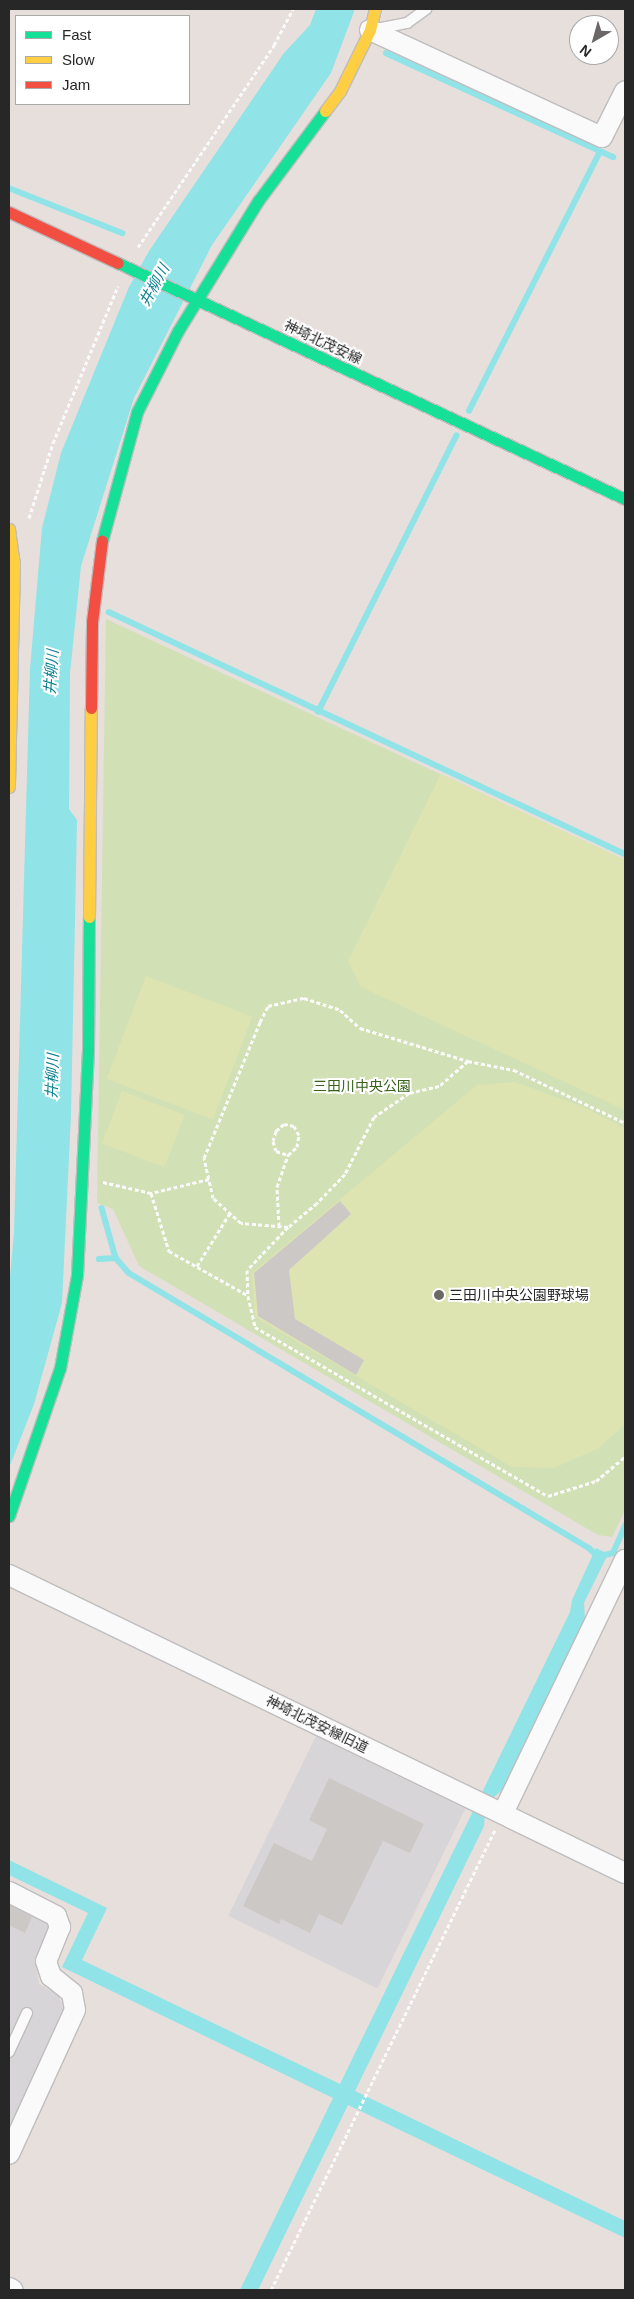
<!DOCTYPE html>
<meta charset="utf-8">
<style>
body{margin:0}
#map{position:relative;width:634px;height:2299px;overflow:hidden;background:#e6dfdc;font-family:Helvetica,"Noto Sans JP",sans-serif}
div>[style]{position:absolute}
.industrial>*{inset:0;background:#d8d5d8;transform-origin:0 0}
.green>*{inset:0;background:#d1e0b5}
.pitch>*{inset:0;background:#dde4b2;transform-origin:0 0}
.water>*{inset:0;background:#90e3e6}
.stream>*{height:5.5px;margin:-2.75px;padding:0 2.75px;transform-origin:2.75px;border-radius:2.75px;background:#90e3e6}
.building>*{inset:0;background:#ccc8c6}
.path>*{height:3px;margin-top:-1.5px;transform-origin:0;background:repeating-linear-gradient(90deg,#fbfafa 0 4px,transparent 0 6.5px)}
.roads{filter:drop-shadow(1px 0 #bfbdbe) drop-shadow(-1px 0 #bfbdbe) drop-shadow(0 1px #bfbdbe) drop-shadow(0 -1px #bfbdbe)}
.lane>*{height:10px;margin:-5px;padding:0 5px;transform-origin:5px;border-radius:5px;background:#fbfafa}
.street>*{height:20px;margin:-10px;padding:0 10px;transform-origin:10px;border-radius:10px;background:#fbfafa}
.fast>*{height:11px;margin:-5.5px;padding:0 5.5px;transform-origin:5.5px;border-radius:5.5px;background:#16e098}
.slow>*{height:11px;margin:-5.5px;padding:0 5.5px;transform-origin:5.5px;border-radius:5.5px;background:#ffcf43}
.jam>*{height:11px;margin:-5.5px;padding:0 5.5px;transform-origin:5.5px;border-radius:5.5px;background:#f24e42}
.dots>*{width:14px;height:14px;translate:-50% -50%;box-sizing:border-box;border:2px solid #fff;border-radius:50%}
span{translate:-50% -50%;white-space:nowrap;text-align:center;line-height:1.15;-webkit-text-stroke:4px #fff;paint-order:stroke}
.street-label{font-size:14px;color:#272727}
.park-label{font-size:14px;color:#38611a}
.poi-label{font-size:14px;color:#272727}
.left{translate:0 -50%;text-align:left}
.water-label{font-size:15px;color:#0f8292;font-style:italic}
.frame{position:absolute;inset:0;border:10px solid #272727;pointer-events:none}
.legend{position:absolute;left:15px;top:15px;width:175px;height:90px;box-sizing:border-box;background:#fff;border:1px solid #a9a9a9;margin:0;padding:6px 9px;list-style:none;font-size:15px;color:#272727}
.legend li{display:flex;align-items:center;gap:10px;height:25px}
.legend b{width:25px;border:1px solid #a9a9a9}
.north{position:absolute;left:569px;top:15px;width:50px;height:50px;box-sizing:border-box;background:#fff;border:1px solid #a9a9a9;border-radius:50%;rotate:218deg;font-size:14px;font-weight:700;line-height:20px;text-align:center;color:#272727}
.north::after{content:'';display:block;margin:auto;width:18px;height:22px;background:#6a6766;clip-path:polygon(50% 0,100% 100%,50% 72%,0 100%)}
</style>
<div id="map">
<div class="industrial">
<i style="left:316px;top:1736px;width:166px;height:200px;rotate:26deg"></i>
<i style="clip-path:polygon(9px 1896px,42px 1912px,51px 1932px,36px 1965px,39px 1984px,58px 1995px,66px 2014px,9px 2136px)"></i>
</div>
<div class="green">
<i style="clip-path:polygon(106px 619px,625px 860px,625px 1510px,612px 1537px,598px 1535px,139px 1266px,113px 1209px,97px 1203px)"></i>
</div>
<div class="pitch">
<i style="clip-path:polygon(441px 774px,625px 860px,625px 1110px,361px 987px,348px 961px)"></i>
<i style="left:146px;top:976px;width:114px;height:110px;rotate:21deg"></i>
<i style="clip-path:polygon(515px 1082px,583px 1107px,625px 1128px,625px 1424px,599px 1448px,554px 1468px,512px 1467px,255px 1317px,252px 1273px,477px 1085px)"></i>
<i style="left:122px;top:1091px;width:67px;height:56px;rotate:21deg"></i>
</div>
<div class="water">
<i style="clip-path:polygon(316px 9px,355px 9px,331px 73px,212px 245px,134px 398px,81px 566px,70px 673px,69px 809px,77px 820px,71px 1115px,62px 1303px,34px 1404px,9px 1468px,9px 1287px,14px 1233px,30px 669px,42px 528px,61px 453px,129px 287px,149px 251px,284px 53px,310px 25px)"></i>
<i style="clip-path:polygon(596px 1548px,608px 1554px,584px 1603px,585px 1619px,502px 1790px,493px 1798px,485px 1814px,484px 1826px,355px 2091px,625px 2221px,625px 2238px,348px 2105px,258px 2290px,240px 2290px,333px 2098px,62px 1967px,88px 1913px,9px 1875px,9px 1860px,107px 1908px,82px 1960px,340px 2084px,570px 1612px,572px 1600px)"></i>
</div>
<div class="stream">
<i style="left:386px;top:53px;width:250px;rotate:24.6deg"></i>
<i style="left:9px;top:188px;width:122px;rotate:21.7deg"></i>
<i style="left:469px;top:411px;width:288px;rotate:-63.2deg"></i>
<i style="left:109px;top:612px;width:570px;rotate:25.13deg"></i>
<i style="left:318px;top:712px;width:309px;rotate:-63.4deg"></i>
<i style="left:102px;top:1208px;width:52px;rotate:74.4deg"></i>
<i style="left:99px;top:1259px;width:17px;rotate:-3deg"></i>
<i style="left:116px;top:1258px;width:20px;rotate:49deg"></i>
<i style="left:129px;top:1273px;width:536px;rotate:30.87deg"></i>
<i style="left:589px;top:1548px;width:12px;rotate:42deg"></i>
<i style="left:601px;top:1556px;width:12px;rotate:-14deg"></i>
<i style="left:613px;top:1553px;width:30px;rotate:-66deg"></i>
</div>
<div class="building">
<i style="clip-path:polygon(340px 1201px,351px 1214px,289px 1270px,295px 1319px,364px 1360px,356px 1375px,258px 1316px,254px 1273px)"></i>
<i style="clip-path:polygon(329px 1778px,424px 1824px,410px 1853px,383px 1841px,342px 1925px,319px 1914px,310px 1933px,281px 1919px,279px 1924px,243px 1906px,274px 1843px,312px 1861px,327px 1829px,309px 1820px)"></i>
<i style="clip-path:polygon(9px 1905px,32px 1917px,25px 1933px,9px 1925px)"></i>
</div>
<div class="path">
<i style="left:138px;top:247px;width:244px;rotate:-56deg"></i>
<i style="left:274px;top:45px;width:41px;rotate:-62.2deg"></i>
<i style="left:29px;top:518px;width:79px;rotate:-72.3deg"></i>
<i style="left:53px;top:443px;width:170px;rotate:-67.5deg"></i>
<i style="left:468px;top:1061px;width:38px;rotate:139deg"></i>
<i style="left:439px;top:1086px;width:31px;rotate:167deg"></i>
<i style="left:409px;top:1093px;width:42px;rotate:145.6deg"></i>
<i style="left:374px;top:1117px;width:64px;rotate:117deg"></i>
<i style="left:345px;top:1174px;width:40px;rotate:134deg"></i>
<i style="left:317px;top:1203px;width:38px;rotate:140deg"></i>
<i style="left:288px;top:1227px;width:47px;rotate:-175.1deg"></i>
<i style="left:241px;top:1223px;width:38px;rotate:-138deg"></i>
<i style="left:213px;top:1198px;width:41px;rotate:-102.7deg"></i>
<i style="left:204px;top:1158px;width:147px;rotate:-67.6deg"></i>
<i style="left:260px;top:1022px;width:18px;rotate:-63deg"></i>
<i style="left:268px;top:1006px;width:37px;rotate:-13deg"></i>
<i style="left:304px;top:998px;width:38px;rotate:18deg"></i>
<i style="left:340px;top:1010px;width:27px;rotate:42deg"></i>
<i style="left:360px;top:1028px;width:113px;rotate:17deg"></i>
<i style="left:468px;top:1061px;width:47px;rotate:11.1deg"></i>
<i style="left:514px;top:1070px;width:123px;rotate:25.5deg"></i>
<i style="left:209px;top:1179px;width:60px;rotate:166.4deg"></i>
<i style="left:151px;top:1193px;width:61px;rotate:72.8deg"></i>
<i style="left:169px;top:1251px;width:90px;rotate:29.4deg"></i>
<i style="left:103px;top:1182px;width:49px;rotate:12.9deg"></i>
<i style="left:279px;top:1226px;width:39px;rotate:-93deg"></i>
<i style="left:277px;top:1187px;width:34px;rotate:-71deg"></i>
<i style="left:288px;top:1155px;width:12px;rotate:-42deg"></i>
<i style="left:297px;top:1147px;width:12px;rotate:-81deg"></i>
<i style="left:299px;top:1135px;width:10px;rotate:-119deg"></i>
<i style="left:294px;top:1126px;width:10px;rotate:-169deg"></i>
<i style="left:284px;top:1124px;width:11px;rotate:139deg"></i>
<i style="left:276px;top:1131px;width:10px;rotate:107deg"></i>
<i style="left:273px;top:1141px;width:10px;rotate:73deg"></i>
<i style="left:276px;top:1151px;width:13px;rotate:18deg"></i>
<i style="left:288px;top:1227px;width:59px;rotate:133.6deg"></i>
<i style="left:247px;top:1270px;width:26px;rotate:88deg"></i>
<i style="left:248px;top:1296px;width:32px;rotate:77deg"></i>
<i style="left:255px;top:1327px;width:338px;rotate:30deg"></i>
<i style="left:548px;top:1496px;width:50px;rotate:-17.4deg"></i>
<i style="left:596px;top:1481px;width:38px;rotate:-40deg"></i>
<i style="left:197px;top:1266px;width:62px;rotate:-58.1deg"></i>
<i style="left:271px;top:2290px;width:512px;rotate:-64.04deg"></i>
</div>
<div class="roads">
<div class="lane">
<i style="left:376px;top:29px;width:32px;rotate:-11deg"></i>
<i style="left:407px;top:23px;width:24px;rotate:-36deg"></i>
<i style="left:9px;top:2052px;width:43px;rotate:-65.2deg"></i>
</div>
<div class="street">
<i style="left:370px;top:30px;width:255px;rotate:24.8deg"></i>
<i style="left:602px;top:137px;width:51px;rotate:-63.4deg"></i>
<i style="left:9px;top:1575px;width:684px;rotate:25.82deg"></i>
<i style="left:503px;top:1813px;width:281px;rotate:-64.3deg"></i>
<i style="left:9px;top:1892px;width:53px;rotate:27.1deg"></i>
<i style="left:56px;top:1916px;width:12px;rotate:70deg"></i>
<i style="left:60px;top:1927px;width:37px;rotate:112deg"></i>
<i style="left:46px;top:1961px;width:16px;rotate:72deg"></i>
<i style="left:51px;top:1976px;width:27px;rotate:39deg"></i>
<i style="left:72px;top:1993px;width:17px;rotate:80deg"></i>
<i style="left:75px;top:2010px;width:158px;rotate:114.6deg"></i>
<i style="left:9px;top:2288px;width:4px;rotate:27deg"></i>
</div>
<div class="fast">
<i style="left:118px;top:263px;width:559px;rotate:24.96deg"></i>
<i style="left:102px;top:541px;width:134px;rotate:-74.8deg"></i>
<i style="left:137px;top:412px;width:91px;rotate:-63.2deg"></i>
<i style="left:178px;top:331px;width:153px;rotate:-58.4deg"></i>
<i style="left:258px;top:201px;width:112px;rotate:-53.3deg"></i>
<i style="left:9px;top:1516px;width:157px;rotate:-71deg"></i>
<i style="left:60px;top:1368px;width:95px;rotate:-79.6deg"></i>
<i style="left:77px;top:1275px;width:224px;rotate:-87.2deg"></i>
<i style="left:88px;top:1051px;width:134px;rotate:-89.6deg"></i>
</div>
<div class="slow">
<i style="left:325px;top:111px;width:25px;rotate:-53deg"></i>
<i style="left:340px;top:91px;width:68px;rotate:-63.8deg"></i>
<i style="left:370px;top:30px;width:22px;rotate:-77deg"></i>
<i style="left:9px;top:529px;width:34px;rotate:82deg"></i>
<i style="left:14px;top:563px;width:224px;rotate:91.3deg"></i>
<i style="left:89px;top:917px;width:209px;rotate:-89.5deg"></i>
</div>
<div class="jam">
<i style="left:9px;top:212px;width:120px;rotate:25.1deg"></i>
<i style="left:91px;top:708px;width:86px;rotate:-89.3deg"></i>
<i style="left:92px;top:622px;width:82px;rotate:-83deg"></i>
</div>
</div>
<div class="dots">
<i style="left:439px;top:1295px;background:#6a6766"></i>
</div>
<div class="street-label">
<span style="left:323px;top:342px;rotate:25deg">神埼北茂安線</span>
<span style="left:317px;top:1724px;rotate:26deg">神埼北茂安線旧道</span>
</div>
<div class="park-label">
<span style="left:362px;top:1086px">三田川中央公園</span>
</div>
<div class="poi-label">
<span class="left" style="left:449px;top:1295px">三田川中央公園野球場</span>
</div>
<div class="water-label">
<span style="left:154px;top:285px;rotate:-61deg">井柳川</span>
<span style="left:51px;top:672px;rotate:-86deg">井柳川</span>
<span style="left:52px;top:1076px;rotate:-88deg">井柳川</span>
</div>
<div class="frame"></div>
<ul class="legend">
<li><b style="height:6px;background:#16e098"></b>Fast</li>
<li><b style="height:6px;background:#ffcf43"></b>Slow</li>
<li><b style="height:6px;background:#f24e42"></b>Jam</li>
</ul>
<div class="north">N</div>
</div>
